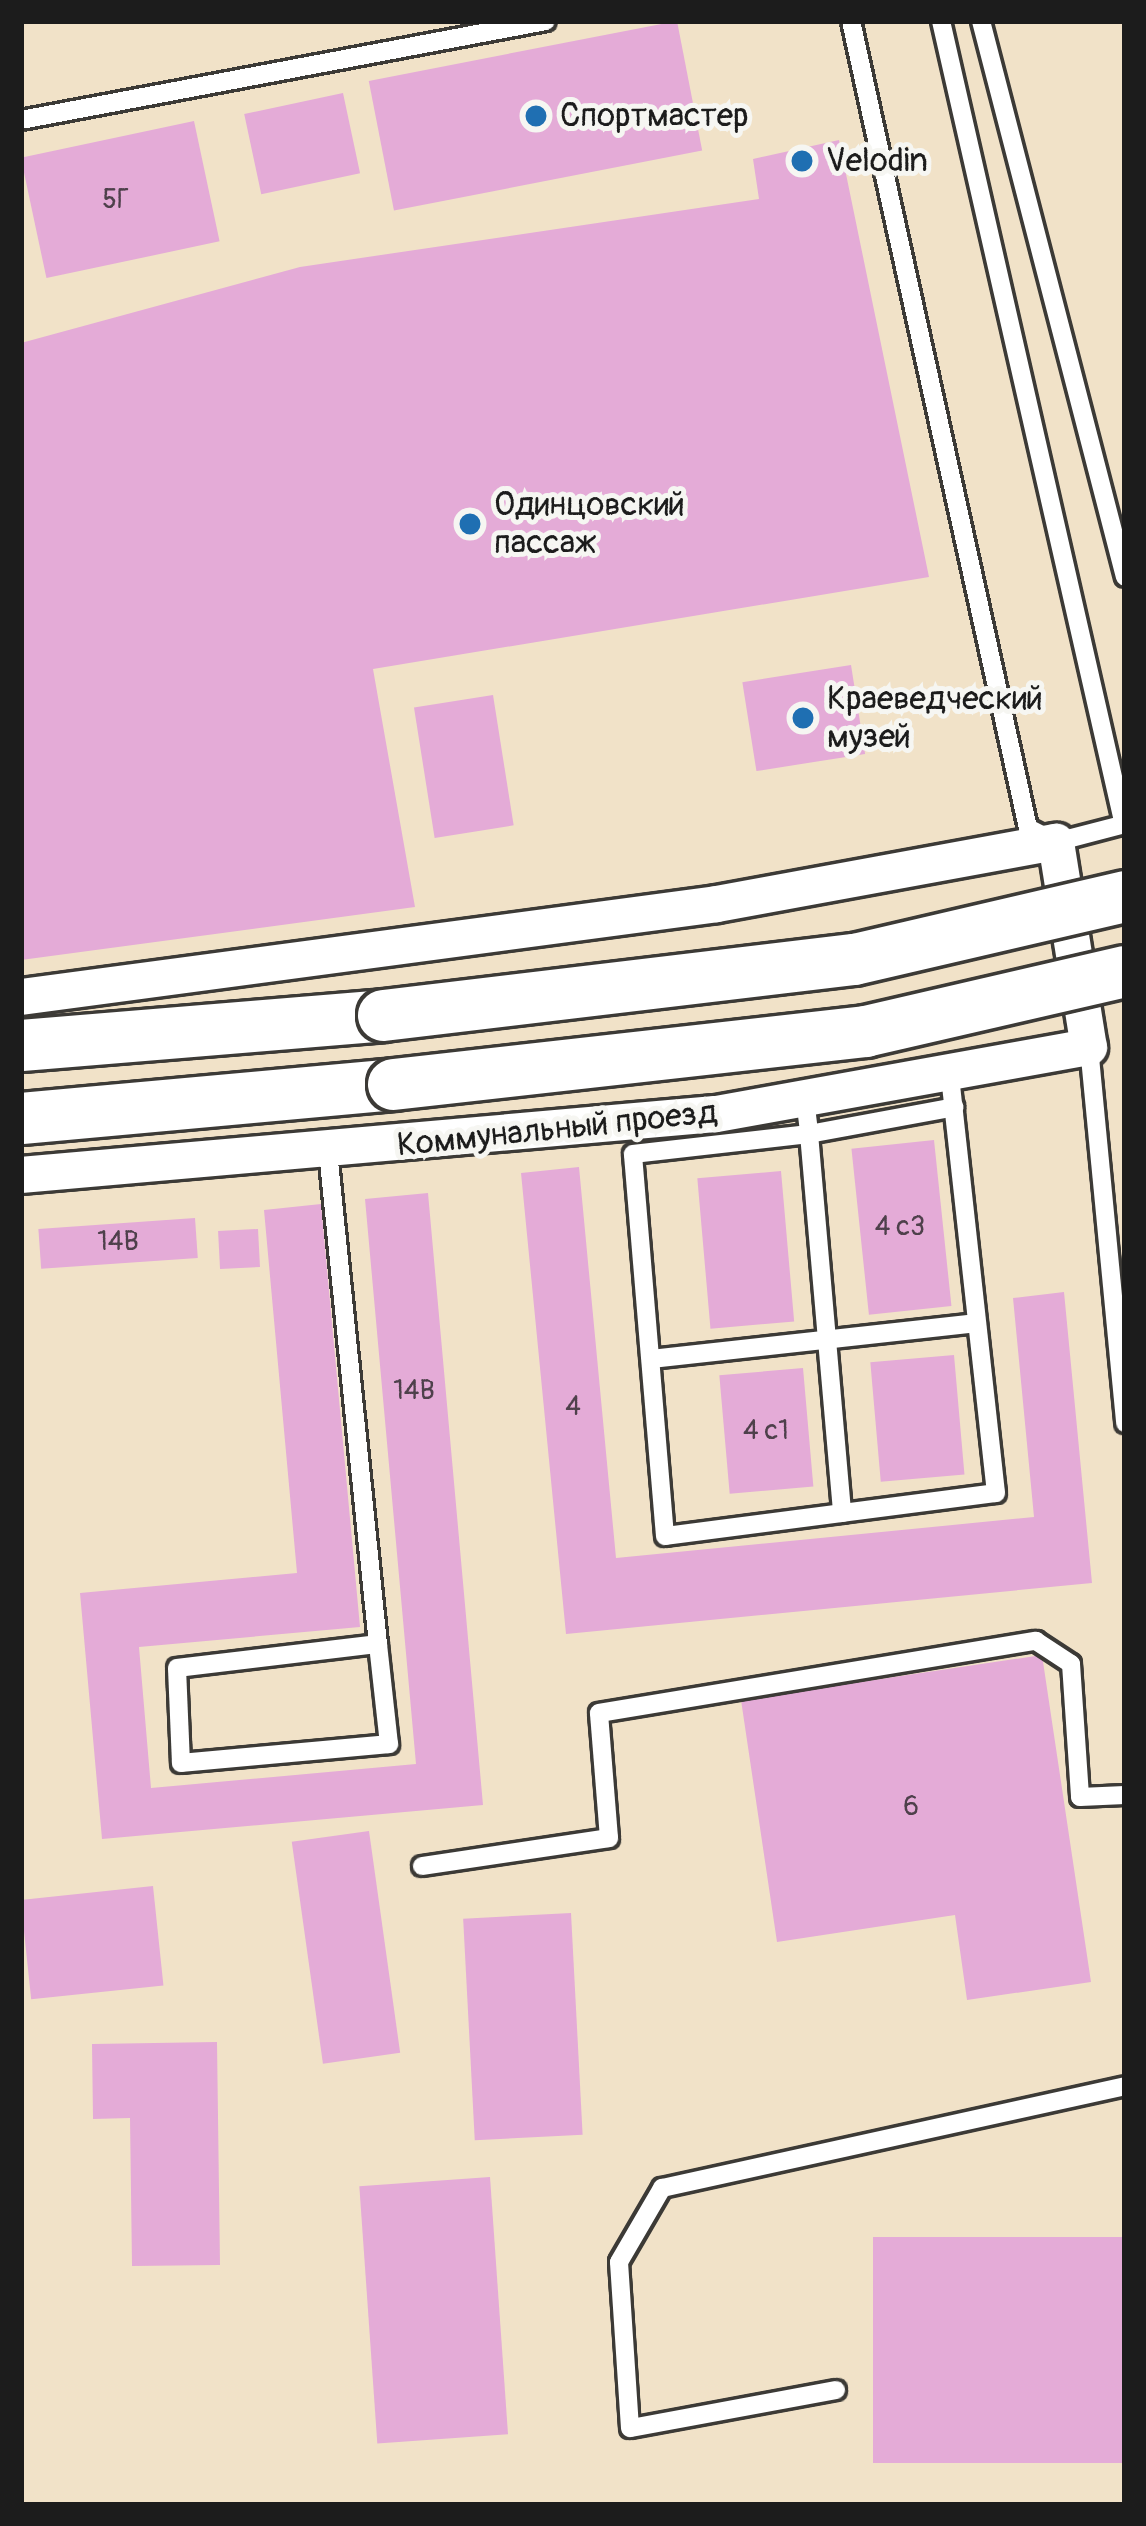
<!DOCTYPE html>
<meta charset="utf-8">
<style>
body{margin:0}
#map{position:relative;width:1146px;height:2526px;overflow:hidden;background:#f1e2c8;font-family:Pangolin,sans-serif}
div>[style]{position:absolute}
.building>*{inset:0;background:#e4abd7;transform-origin:0 0}
.roads{filter:drop-shadow(3px 0 #3c3a36) drop-shadow(-3px 0 #3c3a36) drop-shadow(0 3px #3c3a36) drop-shadow(0 -3px #3c3a36)}
.lane>*{height:18px;margin:-9px;padding:0 9px;transform-origin:9px;border-radius:9px;background:#fff}
.street>*{height:36px;margin:-18px;padding:0 18px;transform-origin:18px;border-radius:18px;background:#fff}
.secondary>*{height:51px;margin:-25.5px;padding:0 25.5px;transform-origin:25.5px;border-radius:25.5px;background:#fff}
.bridges{filter:drop-shadow(3px 0 #3c3a36) drop-shadow(-3px 0 #3c3a36) drop-shadow(0 3px #3c3a36) drop-shadow(0 -3px #3c3a36)}
.secondary-bridge>*{height:51px;margin:-25.5px;padding:0 25.5px;transform-origin:25.5px;border-radius:25.5px;background:#fff}
.dots>*{width:33px;height:33px;translate:-50% -50%;box-sizing:border-box;border:6px solid #f6f6f2;border-radius:50%}
span{translate:-50% -50%;white-space:nowrap;text-align:center;line-height:1.15;-webkit-text-stroke:10px #f6f6f2;paint-order:stroke}
.number-label{font-size:27px;color:#4e404b}
.number-label span{-webkit-text-stroke-width:0}
.poi-label{font-size:33px;color:#1c1c1c}
.left{translate:0 -50%;text-align:left}
.street-label{font-size:33px;color:#1c1c1c}
.frame{position:absolute;inset:0;border:24px solid #1c1c1c;pointer-events:none}
</style>
<div id="map">
<div class="building">
<i style="left:677px;top:21px;width:132px;height:314px;rotate:79deg"></i>
<i style="left:343px;top:93px;width:82px;height:101px;rotate:78deg"></i>
<i style="left:194px;top:121px;width:123px;height:177px;rotate:78deg"></i>
<i style="clip-path:polygon(839px 140px,929px 577px,373px 669px,415px 907px,21px 960px,21px 343px,300px 267px,759px 199px,753px 159px)"></i>
<i style="left:851px;top:665px;width:90px;height:110px;rotate:81deg"></i>
<i style="left:493px;top:695px;width:132px;height:80px;rotate:81deg"></i>
<i style="left:934px;top:1140px;width:167px;height:83px;rotate:84deg"></i>
<i style="clip-path:polygon(579px 1167px,616px 1558px,1034px 1517px,1013px 1298px,1064px 1292px,1092px 1583px,566px 1634px,521px 1173px)"></i>
<i style="left:781px;top:1171px;width:151px;height:84px;rotate:85deg"></i>
<i style="clip-path:polygon(428px 1193px,483px 1805px,102px 1839px,80px 1593px,297px 1573px,264px 1210px,321px 1204px,360px 1627px,139px 1647px,151px 1788px,416px 1764px,365px 1199px)"></i>
<i style="left:195px;top:1218px;width:40px;height:157px;rotate:86deg"></i>
<i style="left:258px;top:1229px;width:38px;height:40px;rotate:87deg"></i>
<i style="left:954px;top:1355px;width:120px;height:84px;rotate:85deg"></i>
<i style="left:803px;top:1368px;width:119px;height:84px;rotate:85deg"></i>
<i style="clip-path:polygon(1042px 1655px,1091px 1982px,967px 2000px,955px 1915px,777px 1942px,741px 1700px)"></i>
<i style="left:369px;top:1831px;width:224px;height:78px;rotate:82deg"></i>
<i style="left:153px;top:1886px;width:100px;height:133px;rotate:84deg"></i>
<i style="left:571px;top:1913px;width:222px;height:108px;rotate:87deg"></i>
<i style="clip-path:polygon(217px 2042px,220px 2265px,132px 2266px,130px 2118px,93px 2119px,92px 2044px)"></i>
<i style="left:490px;top:2177px;width:258px;height:131px;rotate:86deg"></i>
<i style="left:1125px;top:2237px;width:226px;height:252px;rotate:90deg"></i>
</div>
<div class="roads">
<div class="lane">
<i style="left:851px;top:21px;width:826px;rotate:77.63deg"></i>
<i style="left:1028px;top:828px;width:31px;rotate:27deg"></i>
<i style="left:1056px;top:842px;width:71px;rotate:-14.6deg"></i>
<i style="left:941px;top:21px;width:825px;rotate:77.18deg"></i>
<i style="left:981px;top:21px;width:574px;rotate:75.48deg"></i>
<i style="left:21px;top:120px;width:534px;rotate:-10.68deg"></i>
<i style="left:1089px;top:1047px;width:378px;rotate:84.5deg"></i>
<i style="left:805px;top:1099px;width:35px;rotate:83deg"></i>
<i style="left:809px;top:1134px;width:148px;rotate:-10.5deg"></i>
<i style="left:328px;top:1152px;width:495px;rotate:84.2deg"></i>
<i style="left:378px;top:1644px;width:202px;rotate:173.2deg"></i>
<i style="left:177px;top:1668px;width:95px;rotate:87.6deg"></i>
<i style="left:181px;top:1763px;width:209px;rotate:-5.2deg"></i>
<i style="left:389px;top:1744px;width:101px;rotate:-96.3deg"></i>
<i style="left:651px;top:1359px;width:326px;rotate:-6.3deg"></i>
<i style="left:842px;top:1513px;width:178px;rotate:172.6deg"></i>
<i style="left:665px;top:1536px;width:383px;rotate:-94.8deg"></i>
<i style="left:633px;top:1154px;width:177px;rotate:-6.5deg"></i>
<i style="left:809px;top:1134px;width:380px;rotate:85deg"></i>
<i style="left:842px;top:1513px;width:155px;rotate:-7.4deg"></i>
<i style="left:996px;top:1493px;width:422px;rotate:-96.3deg"></i>
<i style="left:422px;top:1866px;width:189px;rotate:-8.5deg"></i>
<i style="left:609px;top:1838px;width:125px;rotate:-94.6deg"></i>
<i style="left:599px;top:1713px;width:443px;rotate:-9.4deg"></i>
<i style="left:1036px;top:1641px;width:42px;rotate:33.3deg"></i>
<i style="left:1071px;top:1664px;width:133px;rotate:86.1deg"></i>
<i style="left:1080px;top:1797px;width:45px;rotate:-2.5deg"></i>
<i style="left:836px;top:2390px;width:209px;rotate:169.5deg"></i>
<i style="left:630px;top:2428px;width:166px;rotate:-93.8deg"></i>
<i style="left:619px;top:2262px;width:86px;rotate:-59.8deg"></i>
<i style="left:662px;top:2188px;width:474px;rotate:-12.4deg"></i>
</div>
<div class="street">
<i style="left:21px;top:997px;width:702px;rotate:-7.61deg"></i>
<i style="left:717px;top:904px;width:345px;rotate:-10.4deg"></i>
<i style="left:1056px;top:842px;width:208px;rotate:80.9deg"></i>
<i style="left:1089px;top:1047px;width:380px;rotate:169.8deg"></i>
<i style="left:715px;top:1114px;width:697px;rotate:174.98deg"></i>
</div>
<div class="secondary">
<i style="left:21px;top:1045px;width:363px;rotate:-4.7deg"></i>
<i style="left:21px;top:1118px;width:374px;rotate:-5.2deg"></i>
</div>
</div>
<div class="bridges">
<div class="secondary-bridge">
<i style="left:383px;top:1015px;width:474px;rotate:-6.8deg"></i>
<i style="left:854px;top:959px;width:278px;rotate:-13.1deg"></i>
<i style="left:393px;top:1084px;width:475px;rotate:-6.4deg"></i>
<i style="left:865px;top:1031px;width:267px;rotate:-13deg"></i>
</div>
</div>
<div class="dots">
<i style="left:536px;top:116px;background:#1f6fb2"></i>
<i style="left:802px;top:161px;background:#1f6fb2"></i>
<i style="left:470px;top:524px;background:#1f6fb2"></i>
<i style="left:803px;top:718px;background:#1f6fb2"></i>
</div>
<div class="number-label">
<span style="left:116px;top:200px">5Г</span>
<span style="left:900px;top:1227px">4 с3</span>
<span style="left:118px;top:1242px">14В</span>
<span style="left:414px;top:1391px">14В</span>
<span style="left:573px;top:1407px">4</span>
<span style="left:766px;top:1431px">4 с1</span>
<span style="left:911px;top:1807px">6</span>
</div>
<div class="poi-label">
<span class="left" style="left:560px;top:116px">Спортмастер</span>
<span class="left" style="left:826px;top:161px">Velodin</span>
<span class="left" style="left:494px;top:524px">Одинцовский<br>пассаж</span>
<span class="left" style="left:827px;top:718px">Краеведческий<br>музей</span>
</div>
<div class="street-label">
<span style="left:557px;top:1129px;rotate:-6deg">Коммунальный проезд</span>
</div>
<div class="frame"></div>
</div>
